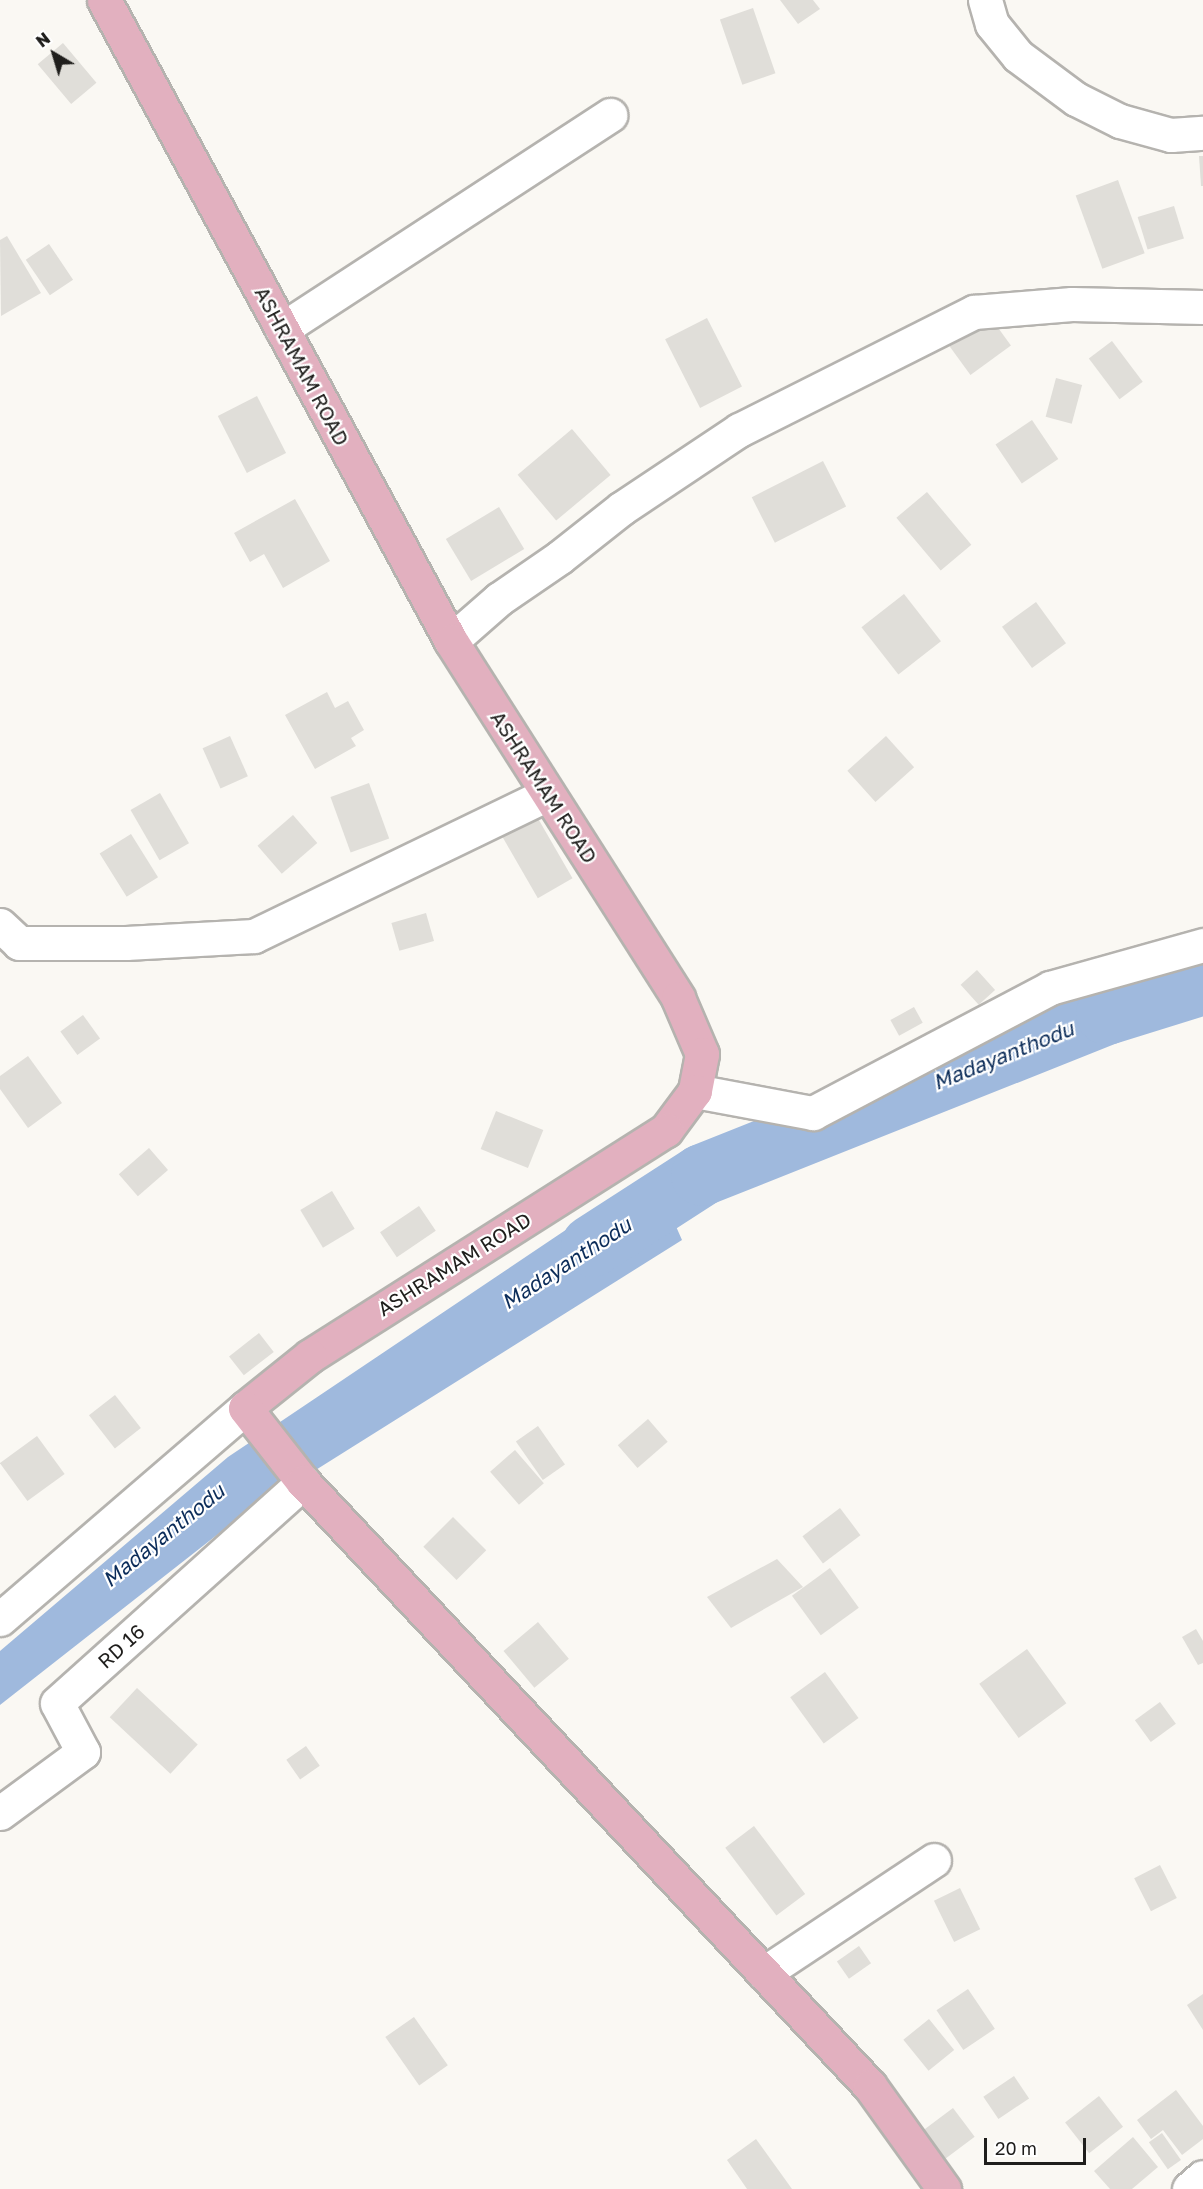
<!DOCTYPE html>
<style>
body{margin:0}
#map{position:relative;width:1203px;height:2189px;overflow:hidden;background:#faf8f3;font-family:"Golos Text",sans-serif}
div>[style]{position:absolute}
.water>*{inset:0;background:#9fb9dd}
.river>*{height:62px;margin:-31px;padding:0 31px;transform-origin:31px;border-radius:31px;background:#9fb9dd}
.building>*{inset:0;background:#e0ded9;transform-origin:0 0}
.roads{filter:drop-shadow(2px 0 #b5b3af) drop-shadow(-2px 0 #b5b3af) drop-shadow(0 2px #b5b3af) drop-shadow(0 -2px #b5b3af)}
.minor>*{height:33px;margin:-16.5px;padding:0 16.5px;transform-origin:16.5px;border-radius:16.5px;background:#fff}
.major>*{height:33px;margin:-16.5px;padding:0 16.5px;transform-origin:16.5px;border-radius:16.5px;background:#e2b0bf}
span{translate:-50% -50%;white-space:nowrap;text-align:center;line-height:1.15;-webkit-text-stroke:4.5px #fff;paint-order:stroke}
.street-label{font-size:20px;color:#1f1e1c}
.water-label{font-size:21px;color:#0b2c59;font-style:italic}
.north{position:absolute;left:24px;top:24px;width:60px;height:60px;-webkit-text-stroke:4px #fff;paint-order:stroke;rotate:322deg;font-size:16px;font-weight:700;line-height:24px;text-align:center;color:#1f1e1c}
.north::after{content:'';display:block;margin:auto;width:21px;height:27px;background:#1f1e1c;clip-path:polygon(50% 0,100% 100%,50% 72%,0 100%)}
.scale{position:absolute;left:984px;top:2138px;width:102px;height:27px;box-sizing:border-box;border:3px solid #1f1e1c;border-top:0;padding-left:8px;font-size:18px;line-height:21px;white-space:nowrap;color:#1f1e1c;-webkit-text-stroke:4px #fff;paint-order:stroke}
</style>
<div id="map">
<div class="water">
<i style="clip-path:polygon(652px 1172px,682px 1240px,236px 1520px,0 1705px,0 1651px,228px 1457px)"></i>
</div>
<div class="river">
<i style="left:592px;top:1246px;width:131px;rotate:-32.8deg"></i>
<i style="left:702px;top:1175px;width:436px;rotate:-21.7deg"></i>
<i style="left:1107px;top:1014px;width:101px;rotate:-17.4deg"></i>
</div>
<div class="building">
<i style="clip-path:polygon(780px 0,813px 0,820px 9px,798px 24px)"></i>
<i style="left:753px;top:8px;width:69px;height:35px;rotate:71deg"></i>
<i style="left:63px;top:43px;width:52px;height:33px;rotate:50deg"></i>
<i style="clip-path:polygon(1199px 156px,1203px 156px,1203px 186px,1201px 186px)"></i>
<i style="left:1118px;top:180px;width:78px;height:45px;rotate:70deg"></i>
<i style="left:1174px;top:206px;width:34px;height:38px;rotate:73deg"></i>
<i style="clip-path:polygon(7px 236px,41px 293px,1px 316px,0 240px)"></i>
<i style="left:49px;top:244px;width:43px;height:28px;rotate:56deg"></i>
<i style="left:988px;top:314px;width:39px;height:50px;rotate:54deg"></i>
<i style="left:707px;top:318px;width:77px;height:47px;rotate:63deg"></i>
<i style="left:1112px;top:341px;width:51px;height:29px;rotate:53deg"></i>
<i style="left:1056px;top:378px;width:27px;height:40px;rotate:15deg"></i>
<i style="left:257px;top:396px;width:64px;height:44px;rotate:63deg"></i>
<i style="left:1032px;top:420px;width:47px;height:44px;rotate:56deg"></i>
<i style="left:572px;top:429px;width:60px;height:71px;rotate:50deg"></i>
<i style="left:823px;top:461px;width:51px;height:80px;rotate:63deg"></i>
<i style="left:927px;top:492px;width:69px;height:40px;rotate:50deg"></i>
<i style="clip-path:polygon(295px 499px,330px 561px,283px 588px,264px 554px,250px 562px,234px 533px)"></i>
<i style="left:499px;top:507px;width:49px;height:62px;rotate:59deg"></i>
<i style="left:904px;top:594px;width:60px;height:54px;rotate:52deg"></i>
<i style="left:1036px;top:602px;width:51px;height:42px;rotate:54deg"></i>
<i style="clip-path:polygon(327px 692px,335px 708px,348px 701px,364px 730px,351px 738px,356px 746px,315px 769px,285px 715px)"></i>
<i style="left:230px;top:736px;width:44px;height:30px;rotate:66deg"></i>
<i style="left:886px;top:736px;width:42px;height:52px;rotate:48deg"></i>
<i style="left:369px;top:783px;width:59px;height:41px;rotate:70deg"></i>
<i style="left:160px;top:793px;width:58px;height:34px;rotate:60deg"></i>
<i style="left:293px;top:815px;width:37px;height:47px;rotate:49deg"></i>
<i style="left:536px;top:815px;width:73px;height:40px;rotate:60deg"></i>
<i style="left:131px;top:834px;width:51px;height:37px;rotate:58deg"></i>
<i style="left:426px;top:913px;width:29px;height:36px;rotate:74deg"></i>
<i style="left:977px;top:970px;width:27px;height:22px;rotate:48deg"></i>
<i style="left:914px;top:1007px;width:18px;height:27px;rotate:61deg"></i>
<i style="left:83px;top:1015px;width:29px;height:28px;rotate:54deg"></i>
<i style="clip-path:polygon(28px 1056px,62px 1103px,28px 1128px,0 1089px,0 1076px)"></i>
<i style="left:496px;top:1111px;width:51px;height:41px;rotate:22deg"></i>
<i style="left:149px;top:1148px;width:29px;height:40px;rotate:49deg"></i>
<i style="left:332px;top:1191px;width:44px;height:37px;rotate:59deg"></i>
<i style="left:419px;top:1206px;width:30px;height:47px;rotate:56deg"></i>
<i style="left:259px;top:1333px;width:24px;height:38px;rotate:52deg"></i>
<i style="left:115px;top:1395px;width:42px;height:33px;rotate:52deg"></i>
<i style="left:648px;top:1419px;width:30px;height:40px;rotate:49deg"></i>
<i style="left:538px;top:1426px;width:47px;height:27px;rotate:55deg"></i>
<i style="left:37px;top:1436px;width:47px;height:46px;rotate:54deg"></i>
<i style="left:515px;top:1450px;width:44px;height:33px;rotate:49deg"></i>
<i style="left:840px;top:1508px;width:34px;height:47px;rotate:53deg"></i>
<i style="left:453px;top:1517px;width:47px;height:42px;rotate:45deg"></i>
<i style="clip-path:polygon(777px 1559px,803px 1587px,731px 1628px,707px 1597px)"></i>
<i style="left:830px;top:1568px;width:49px;height:47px;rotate:54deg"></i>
<i style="left:538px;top:1622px;width:48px;height:45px;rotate:50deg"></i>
<i style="clip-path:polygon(1196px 1629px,1203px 1641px,1203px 1663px,1198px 1665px,1182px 1637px)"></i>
<i style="left:1027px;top:1649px;width:67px;height:59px;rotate:54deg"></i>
<i style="left:825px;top:1672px;width:57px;height:43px;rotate:54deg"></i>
<i style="left:137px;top:1688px;width:83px;height:40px;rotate:43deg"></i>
<i style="left:1160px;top:1702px;width:27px;height:31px;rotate:54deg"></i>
<i style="left:306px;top:1746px;width:24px;height:24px;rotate:55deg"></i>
<i style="left:754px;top:1826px;width:85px;height:36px;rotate:53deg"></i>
<i style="left:1160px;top:1865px;width:37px;height:29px;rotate:63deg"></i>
<i style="left:960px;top:1888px;width:46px;height:29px;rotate:64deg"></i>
<i style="left:859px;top:1946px;width:21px;height:27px;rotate:55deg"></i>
<i style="left:968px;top:1989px;width:48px;height:38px;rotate:56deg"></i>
<i style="clip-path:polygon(1203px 1994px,1203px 2030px,1187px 2005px)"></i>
<i style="left:414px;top:2017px;width:59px;height:35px;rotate:55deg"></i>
<i style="left:929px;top:2019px;width:40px;height:33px;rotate:51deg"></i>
<i style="left:1014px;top:2076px;width:27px;height:37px;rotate:56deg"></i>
<i style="clip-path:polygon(1176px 2090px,1203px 2126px,1203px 2139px,1182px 2155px,1163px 2130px,1151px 2139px,1137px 2120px)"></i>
<i style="left:1099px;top:2096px;width:39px;height:43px;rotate:52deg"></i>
<i style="left:953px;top:2108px;width:36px;height:38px;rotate:53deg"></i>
<i style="left:1162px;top:2133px;width:33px;height:16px;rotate:55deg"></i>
<i style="clip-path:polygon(1133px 2137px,1158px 2167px,1132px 2189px,1110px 2189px,1094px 2171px)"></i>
<i style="clip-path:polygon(756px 2139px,792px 2189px,747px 2189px,727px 2160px)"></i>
</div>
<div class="roads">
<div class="minor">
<i style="left:985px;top:0;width:25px;rotate:74deg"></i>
<i style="left:992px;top:24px;width:41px;rotate:50.9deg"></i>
<i style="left:1018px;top:56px;width:72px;rotate:36.6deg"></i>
<i style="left:1076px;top:99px;width:49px;rotate:26.6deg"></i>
<i style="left:1120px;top:121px;width:53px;rotate:15.4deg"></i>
<i style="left:1171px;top:135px;width:32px;rotate:-4deg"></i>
<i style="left:282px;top:329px;width:392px;rotate:-33.1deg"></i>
<i style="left:451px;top:641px;width:64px;rotate:-41.2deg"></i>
<i style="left:499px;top:599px;width:74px;rotate:-34.5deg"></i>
<i style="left:560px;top:557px;width:79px;rotate:-38.3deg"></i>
<i style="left:622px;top:508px;width:141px;rotate:-33.7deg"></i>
<i style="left:739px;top:430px;width:263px;rotate:-26.7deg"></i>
<i style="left:974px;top:312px;width:98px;rotate:-4.7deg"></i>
<i style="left:1072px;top:304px;width:131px;rotate:1.3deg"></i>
<i style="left:0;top:925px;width:26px;rotate:43deg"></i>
<i style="left:19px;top:943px;width:107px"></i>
<i style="left:126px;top:943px;width:128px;rotate:-3.1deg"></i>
<i style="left:254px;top:936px;width:326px;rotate:-25.8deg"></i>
<i style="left:695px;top:1091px;width:120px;rotate:10.6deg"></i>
<i style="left:813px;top:1113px;width:268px;rotate:-27.8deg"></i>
<i style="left:1050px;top:988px;width:159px;rotate:-15.7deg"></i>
<i style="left:0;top:1619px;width:323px;rotate:-40.7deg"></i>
<i style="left:0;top:1813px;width:103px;rotate:-36.3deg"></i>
<i style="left:83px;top:1752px;width:55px;rotate:-118deg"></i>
<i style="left:57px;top:1703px;width:331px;rotate:-41.9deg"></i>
<i style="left:764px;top:1973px;width:204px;rotate:-33.6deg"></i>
<i style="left:1189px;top:2189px;width:18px;rotate:-41deg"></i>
</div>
<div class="major">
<i style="left:104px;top:0;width:729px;rotate:61.57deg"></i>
<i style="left:451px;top:641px;width:423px;rotate:57.5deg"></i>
<i style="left:678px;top:998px;width:61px;rotate:66.8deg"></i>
<i style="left:702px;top:1054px;width:38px;rotate:101deg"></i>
<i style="left:695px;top:1091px;width:49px;rotate:126.6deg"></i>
<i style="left:666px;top:1130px;width:422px;rotate:147.6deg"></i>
<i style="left:310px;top:1356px;width:83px;rotate:141.3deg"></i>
<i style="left:245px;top:1408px;width:94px;rotate:51.9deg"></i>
<i style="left:303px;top:1482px;width:828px;rotate:46.81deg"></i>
<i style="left:870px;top:2086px;width:127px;rotate:54.3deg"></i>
</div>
</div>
<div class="street-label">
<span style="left:302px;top:366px;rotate:62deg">ASHRAMAM ROAD</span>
<span style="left:544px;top:787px;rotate:57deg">ASHRAMAM ROAD</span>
<span style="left:454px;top:1264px;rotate:-32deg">ASHRAMAM ROAD</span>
<span style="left:121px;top:1646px;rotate:-42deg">RD 16</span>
</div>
<div class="water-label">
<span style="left:1003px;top:1055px;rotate:-22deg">Madayanthodu</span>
<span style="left:566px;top:1263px;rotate:-33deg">Madayanthodu</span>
<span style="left:163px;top:1535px;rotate:-39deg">Madayanthodu</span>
</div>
<div class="north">N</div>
<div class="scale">20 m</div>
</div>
